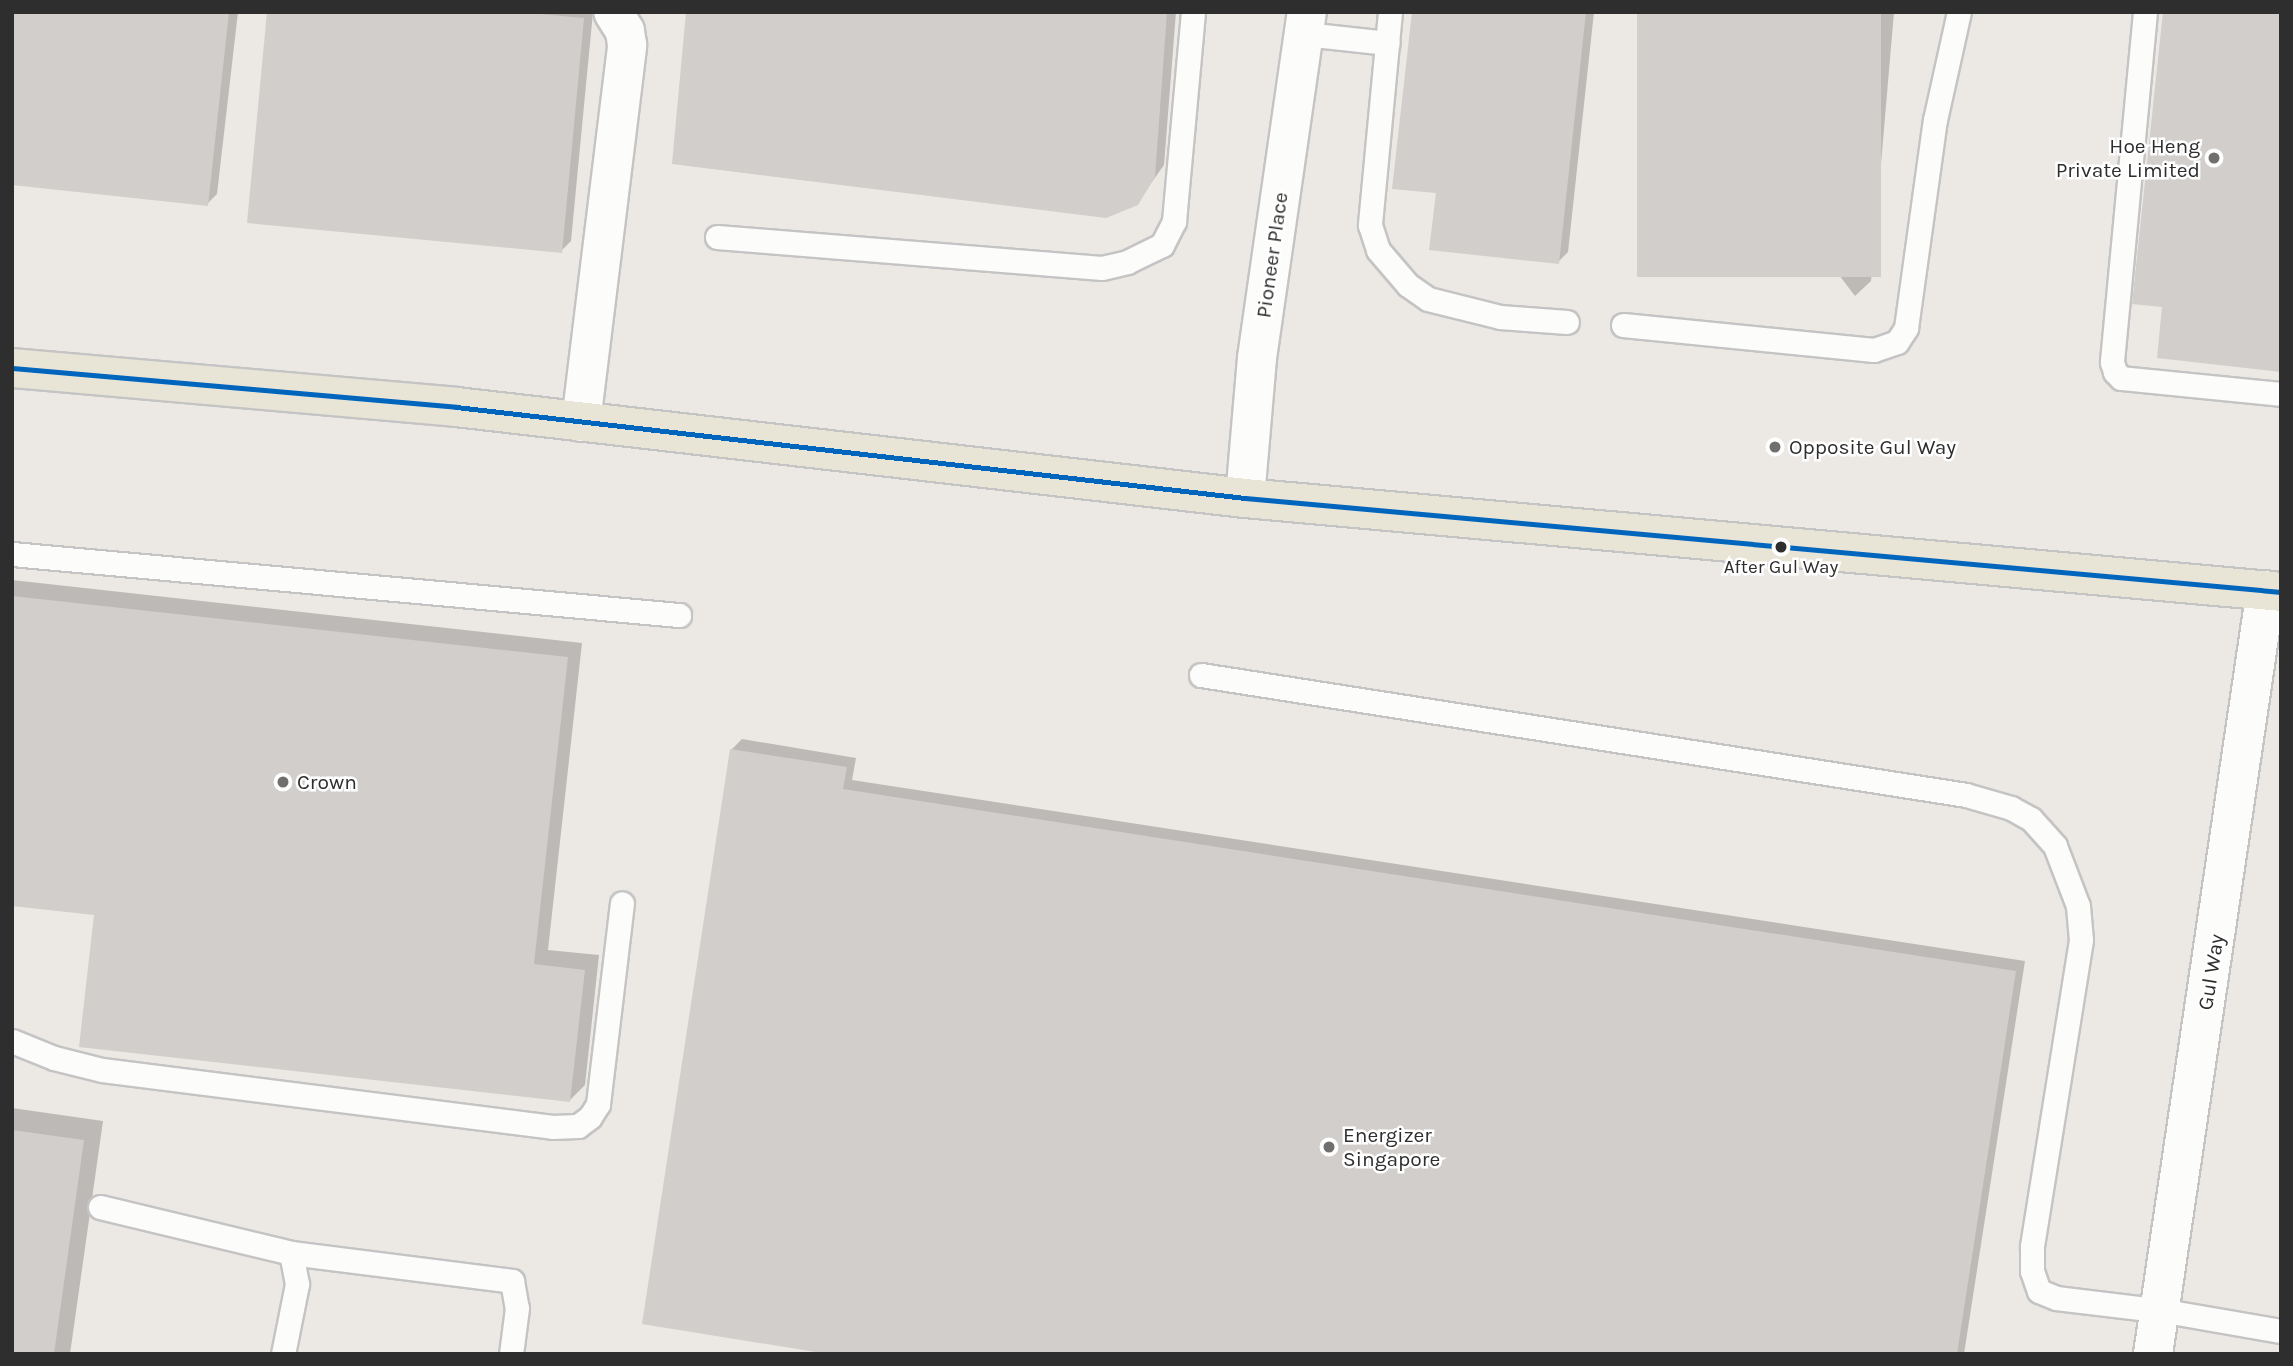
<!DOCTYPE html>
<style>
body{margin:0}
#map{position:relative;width:2293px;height:1366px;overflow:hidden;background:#ece8e4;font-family:Karla,sans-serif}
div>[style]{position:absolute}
.shadow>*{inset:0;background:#0003}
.building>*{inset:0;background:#d1cecb;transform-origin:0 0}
.roads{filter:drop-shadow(2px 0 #c5c4c5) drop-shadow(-2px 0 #c5c4c5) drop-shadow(0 2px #c5c4c5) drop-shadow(0 -2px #c5c4c5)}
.service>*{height:23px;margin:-11.5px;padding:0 11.5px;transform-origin:11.5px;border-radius:11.5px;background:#fcfcfb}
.minor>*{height:38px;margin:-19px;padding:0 19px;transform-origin:19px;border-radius:19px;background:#fcfcfb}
.primary>*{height:38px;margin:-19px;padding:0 19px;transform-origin:19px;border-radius:19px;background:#e8e4d6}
.bus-1>*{height:5px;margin:-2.5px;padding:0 2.5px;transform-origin:2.5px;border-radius:2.5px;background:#0065bd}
.dots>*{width:19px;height:19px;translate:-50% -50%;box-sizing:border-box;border:4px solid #fff;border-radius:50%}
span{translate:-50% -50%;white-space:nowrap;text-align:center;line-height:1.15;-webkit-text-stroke:5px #fff;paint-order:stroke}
.bus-label{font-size:19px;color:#2e2e2e}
.poi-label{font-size:21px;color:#2e2e2e}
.right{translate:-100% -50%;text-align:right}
.left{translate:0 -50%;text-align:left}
.street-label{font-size:21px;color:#2e2e2e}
.frame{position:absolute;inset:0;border:14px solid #2e2e2e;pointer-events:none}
</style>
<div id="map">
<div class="shadow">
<i style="clip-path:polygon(12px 12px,238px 12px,217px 194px,207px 204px)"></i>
<i style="clip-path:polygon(269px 12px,593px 12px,571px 241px,561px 251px)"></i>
<i style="clip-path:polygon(688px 12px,1176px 12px,1164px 165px,1137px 203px)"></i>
<i style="clip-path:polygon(1414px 12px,1594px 12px,1568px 252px,1558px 262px,1437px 192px)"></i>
<i style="clip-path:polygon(1639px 12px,1894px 12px,1871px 281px,1855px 296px)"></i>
<i style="clip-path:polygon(12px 580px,582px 643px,548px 950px,599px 955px,585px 1085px,570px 1100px,96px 914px,12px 904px)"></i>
<i style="clip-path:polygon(742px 739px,856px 758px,852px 780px,2025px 961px,1964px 1354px,830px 1354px,731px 750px)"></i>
<i style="clip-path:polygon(12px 1108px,103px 1121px,70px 1354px,12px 1354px)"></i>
</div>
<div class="building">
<i style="clip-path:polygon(12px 12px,229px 12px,208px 206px,12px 185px)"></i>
<i style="clip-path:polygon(267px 12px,519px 12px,584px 18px,562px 253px,247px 223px)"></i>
<i style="clip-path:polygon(686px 12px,1167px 12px,1155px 177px,1138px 205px,1106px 218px,672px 164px)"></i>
<i style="clip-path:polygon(1412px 12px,1586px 12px,1559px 264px,1429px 250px,1436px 193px,1392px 189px)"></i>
<i style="left:1637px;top:12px;width:244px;height:265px"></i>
<i style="clip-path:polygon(2163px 12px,2281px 12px,2281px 372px,2157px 358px,2162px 307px,2132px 304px)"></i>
<i style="clip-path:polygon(12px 596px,568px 657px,534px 964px,585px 970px,570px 1102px,79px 1047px,94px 915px,12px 906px)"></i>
<i style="clip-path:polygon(730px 749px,847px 767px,843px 789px,2016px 971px,1957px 1354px,828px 1354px,642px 1324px)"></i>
<i style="clip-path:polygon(12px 1130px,84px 1140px,54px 1354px,12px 1354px)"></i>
</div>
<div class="roads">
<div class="service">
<i style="left:1390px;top:12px;width:214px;rotate:95.4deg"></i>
<i style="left:1370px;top:225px;width:26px;rotate:72deg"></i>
<i style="left:1378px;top:250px;width:46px;rotate:49.4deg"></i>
<i style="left:1408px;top:285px;width:24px;rotate:35deg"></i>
<i style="left:1428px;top:299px;width:74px;rotate:14deg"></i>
<i style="left:1500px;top:317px;width:67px;rotate:4.3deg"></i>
<i style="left:2145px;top:12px;width:352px;rotate:95.4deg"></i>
<i style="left:2112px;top:362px;width:10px;rotate:73deg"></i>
<i style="left:2115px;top:372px;width:8px;rotate:45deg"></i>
<i style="left:2121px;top:378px;width:161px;rotate:5.7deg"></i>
<i style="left:1305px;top:34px;width:83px;rotate:6.2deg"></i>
<i style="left:717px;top:237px;width:386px;rotate:4.6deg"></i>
<i style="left:1102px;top:268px;width:26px;rotate:-13deg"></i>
<i style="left:1127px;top:262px;width:39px;rotate:-26deg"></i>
<i style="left:1162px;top:245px;width:27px;rotate:-63deg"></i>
<i style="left:1174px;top:221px;width:210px;rotate:-84.8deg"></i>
<i style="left:1623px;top:325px;width:252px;rotate:5.7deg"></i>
<i style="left:1874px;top:350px;width:24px;rotate:-19deg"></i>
<i style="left:1897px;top:342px;width:17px;rotate:-57deg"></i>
<i style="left:1906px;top:328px;width:210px;rotate:-82.1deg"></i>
<i style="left:1935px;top:120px;width:111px;rotate:-77.5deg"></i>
<i style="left:12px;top:554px;width:670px;rotate:5.23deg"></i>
<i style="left:1201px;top:675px;width:774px;rotate:8.91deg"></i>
<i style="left:1966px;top:795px;width:47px;rotate:16.1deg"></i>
<i style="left:2011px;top:808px;width:23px;rotate:29deg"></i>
<i style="left:2031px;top:819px;width:36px;rotate:48deg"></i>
<i style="left:2055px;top:846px;width:64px;rotate:69deg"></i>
<i style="left:2078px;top:906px;width:34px;rotate:85deg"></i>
<i style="left:2081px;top:940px;width:311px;rotate:99.1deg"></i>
<i style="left:2032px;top:1247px;width:24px;rotate:90deg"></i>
<i style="left:2032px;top:1271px;width:21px;rotate:71deg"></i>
<i style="left:2039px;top:1291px;width:18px;rotate:22deg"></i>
<i style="left:2056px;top:1298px;width:116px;rotate:6.9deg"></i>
<i style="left:2171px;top:1312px;width:112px;rotate:9.8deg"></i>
<i style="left:12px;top:1041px;width:45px;rotate:22deg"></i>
<i style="left:54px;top:1058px;width:49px;rotate:14deg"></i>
<i style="left:102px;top:1070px;width:454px;rotate:7.2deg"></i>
<i style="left:552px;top:1127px;width:26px;rotate:-2deg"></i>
<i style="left:578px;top:1126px;width:15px;rotate:-37deg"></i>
<i style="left:590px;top:1117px;width:15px;rotate:-58deg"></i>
<i style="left:598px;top:1104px;width:202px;rotate:-83.2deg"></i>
<i style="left:100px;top:1207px;width:196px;rotate:13.5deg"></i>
<i style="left:291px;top:1253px;width:32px;rotate:79deg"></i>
<i style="left:297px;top:1284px;width:71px;rotate:101.3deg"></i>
<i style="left:291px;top:1253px;width:223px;rotate:7.2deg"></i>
<i style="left:512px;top:1281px;width:27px;rotate:80deg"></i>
<i style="left:517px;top:1308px;width:46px;rotate:97.4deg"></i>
</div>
<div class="minor">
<i style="left:581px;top:422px;width:380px;rotate:-83deg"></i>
<i style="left:627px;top:45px;width:14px;rotate:-98deg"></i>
<i style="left:625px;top:31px;width:22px;rotate:-122deg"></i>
<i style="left:1245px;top:498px;width:141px;rotate:-85.1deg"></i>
<i style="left:1257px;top:358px;width:350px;rotate:-81.8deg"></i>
<i style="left:2153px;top:1354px;width:772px;rotate:-81.59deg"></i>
</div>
<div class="primary">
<i style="left:12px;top:368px;width:446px;rotate:5deg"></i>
<i style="left:456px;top:407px;width:794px;rotate:6.58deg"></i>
<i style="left:1245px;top:498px;width:1040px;rotate:5.18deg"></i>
</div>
</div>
<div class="bus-1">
<i style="left:12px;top:368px;width:446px;rotate:5deg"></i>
<i style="left:456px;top:407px;width:794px;rotate:6.58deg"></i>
<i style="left:1245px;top:498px;width:1040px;rotate:5.18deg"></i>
</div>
<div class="dots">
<i style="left:2214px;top:158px;background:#706f6e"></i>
<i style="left:1775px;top:447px;background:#706f6e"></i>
<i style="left:1781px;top:547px;background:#2e2e2e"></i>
<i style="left:283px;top:782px;background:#706f6e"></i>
<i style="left:1329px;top:1147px;background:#706f6e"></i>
</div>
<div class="bus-label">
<span style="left:1781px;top:568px">After Gul Way</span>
</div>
<div class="poi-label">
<span class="right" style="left:2200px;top:158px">Hoe Heng<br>Private Limited</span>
<span class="left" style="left:1789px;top:447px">Opposite Gul Way</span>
<span class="left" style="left:297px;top:782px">Crown</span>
<span class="left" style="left:1343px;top:1147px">Energizer<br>Singapore</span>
</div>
<div class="street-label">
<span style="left:1272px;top:255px;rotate:-82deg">Pioneer Place</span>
<span style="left:2211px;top:972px;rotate:-81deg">Gul Way</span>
</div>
<div class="frame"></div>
</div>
